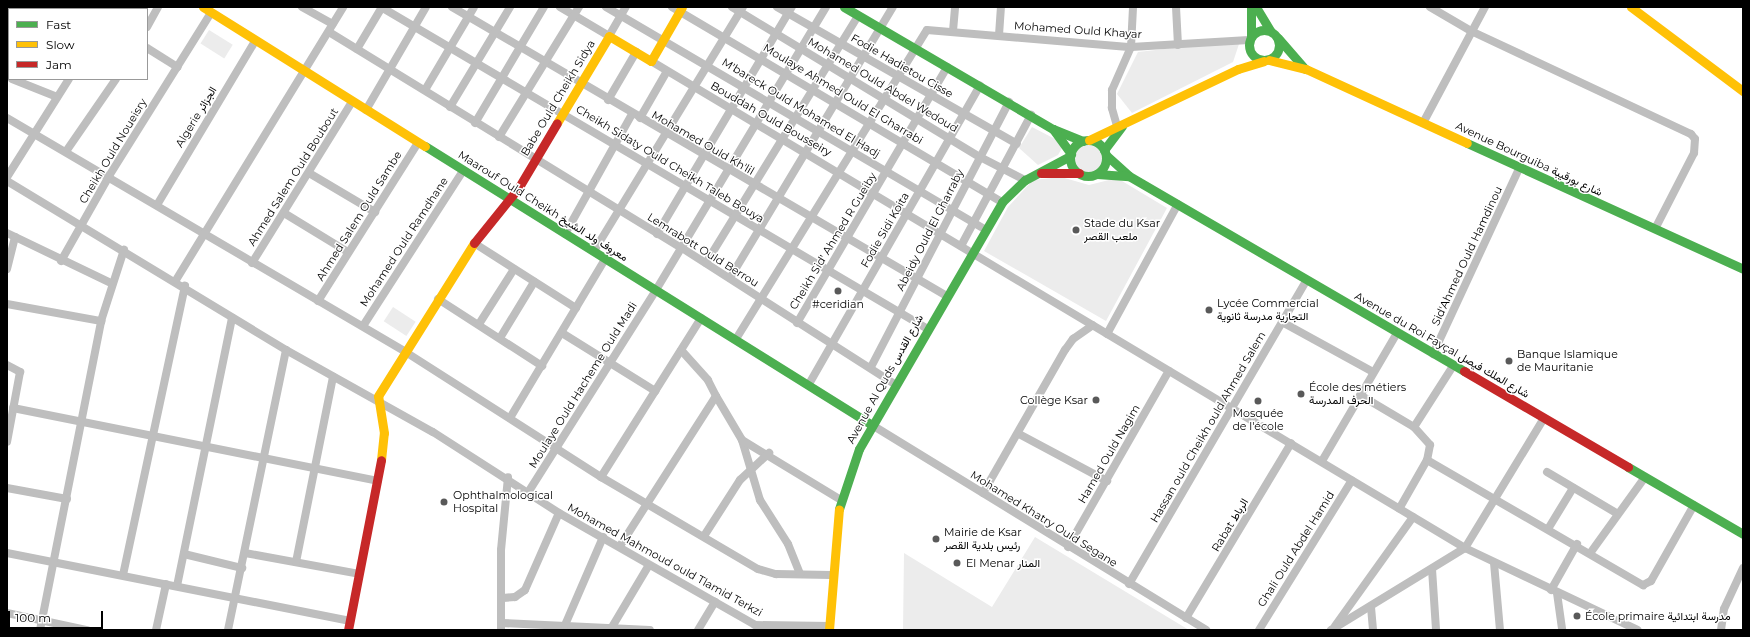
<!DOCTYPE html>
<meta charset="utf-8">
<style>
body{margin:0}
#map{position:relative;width:1750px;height:637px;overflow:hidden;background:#fff;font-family:Montserrat,Vazirmatn,sans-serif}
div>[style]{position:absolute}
.green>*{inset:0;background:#ececec;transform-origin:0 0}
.round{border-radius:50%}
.street>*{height:8px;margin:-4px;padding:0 4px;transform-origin:4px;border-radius:4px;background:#bebebe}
.fast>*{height:9px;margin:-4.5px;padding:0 4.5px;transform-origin:4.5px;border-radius:4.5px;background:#4caf50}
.fast>.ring{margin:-4.5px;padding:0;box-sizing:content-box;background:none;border:9px solid #4caf50;border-radius:50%}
.slow>*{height:9px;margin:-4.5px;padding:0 4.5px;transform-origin:4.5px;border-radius:4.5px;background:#ffc107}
.jam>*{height:9px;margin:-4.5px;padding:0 4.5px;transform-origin:4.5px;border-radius:4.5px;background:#c62828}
.dots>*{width:11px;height:11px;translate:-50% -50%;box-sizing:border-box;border:2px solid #fff;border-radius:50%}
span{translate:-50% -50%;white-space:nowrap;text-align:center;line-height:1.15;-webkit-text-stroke:3px #fff;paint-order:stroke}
.street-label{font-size:11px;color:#000}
.poi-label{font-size:11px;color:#000}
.left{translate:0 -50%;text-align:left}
.right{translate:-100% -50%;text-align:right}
.frame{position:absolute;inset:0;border:8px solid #000;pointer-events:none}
.legend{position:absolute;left:8px;top:8px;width:140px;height:72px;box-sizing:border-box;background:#fff;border:1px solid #999;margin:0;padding:5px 7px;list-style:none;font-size:12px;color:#000}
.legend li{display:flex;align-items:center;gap:8px;height:20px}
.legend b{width:20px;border:1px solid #999}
.scale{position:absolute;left:8px;top:611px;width:95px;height:18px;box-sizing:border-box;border:2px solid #000;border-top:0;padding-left:5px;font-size:12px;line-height:14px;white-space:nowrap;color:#000;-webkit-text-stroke:3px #fff;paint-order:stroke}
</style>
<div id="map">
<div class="green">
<i style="left:209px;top:30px;width:28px;height:16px;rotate:32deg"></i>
<i style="clip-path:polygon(1234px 41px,1239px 44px,1233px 62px,1132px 113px,1117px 94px,1138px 52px)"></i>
<i style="clip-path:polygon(1032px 127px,1057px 140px,1062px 148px,1058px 155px,1038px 165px,1019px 148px)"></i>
<i class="round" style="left:1074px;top:145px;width:28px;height:28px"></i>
<i style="clip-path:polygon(1061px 177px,1089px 185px,1117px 178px,1167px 208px,1106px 321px,984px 251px,1008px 207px,1033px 180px)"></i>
<i style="left:393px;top:307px;width:27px;height:17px;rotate:33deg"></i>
<i style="clip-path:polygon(1035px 537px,1189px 630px,903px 630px,904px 553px,992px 607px)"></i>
</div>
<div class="street">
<i style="left:103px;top:7px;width:4px;rotate:27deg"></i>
<i style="left:302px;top:7px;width:35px;rotate:29deg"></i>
<i style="left:381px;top:7px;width:633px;rotate:30.5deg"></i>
<i style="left:452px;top:7px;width:571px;rotate:30.29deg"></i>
<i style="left:560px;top:7px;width:57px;rotate:30.6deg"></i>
<i style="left:609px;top:36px;width:34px;rotate:-60deg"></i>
<i style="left:606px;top:7px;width:438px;rotate:30.4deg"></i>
<i style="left:672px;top:7px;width:383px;rotate:30.6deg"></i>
<i style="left:732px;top:7px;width:290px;rotate:31.2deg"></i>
<i style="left:980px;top:157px;width:51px;rotate:27.1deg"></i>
<i style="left:777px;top:7px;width:276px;rotate:29.7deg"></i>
<i style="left:1176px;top:7px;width:38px;rotate:87deg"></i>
<i style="left:1430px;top:7px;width:48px;rotate:30.3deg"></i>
<i style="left:1471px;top:31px;width:243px;rotate:25.1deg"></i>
<i style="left:1691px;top:134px;width:6px;rotate:51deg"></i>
<i style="left:1695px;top:139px;width:14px;rotate:94deg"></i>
<i style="left:1694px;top:153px;width:85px;rotate:117.2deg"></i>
<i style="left:22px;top:9px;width:2px;rotate:-63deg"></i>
<i style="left:7px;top:25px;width:2px;rotate:27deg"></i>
<i style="left:147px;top:27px;width:23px;rotate:-61deg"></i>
<i style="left:953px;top:31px;width:24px;rotate:-85deg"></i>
<i style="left:329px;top:32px;width:414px;rotate:31.5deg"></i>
<i style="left:682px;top:248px;width:253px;rotate:32.6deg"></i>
<i style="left:999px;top:35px;width:28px;rotate:-86deg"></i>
<i style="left:147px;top:48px;width:36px;rotate:32deg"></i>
<i style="left:357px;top:49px;width:49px;rotate:-59.2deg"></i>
<i style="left:651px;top:61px;width:949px;rotate:30.89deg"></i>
<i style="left:1465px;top:548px;width:191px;rotate:25.4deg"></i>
<i style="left:12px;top:79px;width:48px;rotate:21.8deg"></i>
<i style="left:425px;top:90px;width:96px;rotate:-59.4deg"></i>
<i style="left:608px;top:100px;width:56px;rotate:-59.7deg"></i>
<i style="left:450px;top:107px;width:117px;rotate:-59deg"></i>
<i style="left:366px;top:110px;width:119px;rotate:-59.8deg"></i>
<i style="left:7px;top:118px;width:460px;rotate:30.4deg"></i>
<i style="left:404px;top:351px;width:234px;rotate:32.6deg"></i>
<i style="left:601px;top:477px;width:182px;rotate:30.4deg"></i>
<i style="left:758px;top:569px;width:19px;rotate:16deg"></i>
<i style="left:776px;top:574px;width:55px;rotate:1deg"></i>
<i style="left:640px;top:118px;width:54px;rotate:-60.1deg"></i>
<i style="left:475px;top:123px;width:135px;rotate:-59.3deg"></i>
<i style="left:1423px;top:123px;width:132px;rotate:-61.9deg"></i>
<i style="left:1117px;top:126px;width:19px;rotate:-106deg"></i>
<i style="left:1112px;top:108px;width:18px;rotate:-90deg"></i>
<i style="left:1112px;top:90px;width:47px;rotate:-66.2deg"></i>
<i style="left:1131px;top:47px;width:40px;rotate:-87.1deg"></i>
<i style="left:499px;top:137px;width:153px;rotate:-58.4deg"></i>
<i style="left:67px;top:150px;width:86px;rotate:-55.4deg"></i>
<i style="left:309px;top:173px;width:77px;rotate:30.6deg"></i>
<i style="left:7px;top:177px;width:116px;rotate:-57.7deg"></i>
<i style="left:7px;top:181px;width:326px;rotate:31.2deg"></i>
<i style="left:286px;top:350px;width:168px;rotate:29.2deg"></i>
<i style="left:433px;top:432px;width:150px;rotate:32.7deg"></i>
<i style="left:559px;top:513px;width:226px;rotate:29.7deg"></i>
<i style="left:755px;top:625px;width:75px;rotate:0.8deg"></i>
<i style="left:157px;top:205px;width:191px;rotate:-59.1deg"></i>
<i style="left:284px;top:213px;width:75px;rotate:31.4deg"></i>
<i style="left:7px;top:233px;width:115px;rotate:25.7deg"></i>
<i style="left:565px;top:234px;width:137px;rotate:-60.8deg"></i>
<i style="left:657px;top:234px;width:264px;rotate:-59.3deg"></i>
<i style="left:474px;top:243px;width:121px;rotate:32.5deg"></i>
<i style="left:961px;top:246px;width:149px;rotate:-61.9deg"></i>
<i style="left:594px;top:251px;width:286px;rotate:-58.6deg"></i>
<i style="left:61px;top:261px;width:98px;rotate:-60.5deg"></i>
<i style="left:109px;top:176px;width:192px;rotate:-58deg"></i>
<i style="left:252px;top:263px;width:190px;rotate:-58.2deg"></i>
<i style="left:706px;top:263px;width:290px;rotate:-58.4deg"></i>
<i style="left:7px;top:269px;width:33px;rotate:-76deg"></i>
<i style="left:730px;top:278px;width:316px;rotate:-59deg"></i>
<i style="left:176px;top:280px;width:320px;rotate:-58.5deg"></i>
<i style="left:438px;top:299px;width:124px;rotate:32.8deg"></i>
<i style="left:318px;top:301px;width:187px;rotate:-57.7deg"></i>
<i style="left:7px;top:304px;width:96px;rotate:10.3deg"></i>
<i style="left:1282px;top:322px;width:104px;rotate:28.8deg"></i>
<i style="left:797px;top:323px;width:297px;rotate:-59.6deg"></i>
<i style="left:479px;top:324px;width:65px;rotate:-57.5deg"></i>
<i style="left:363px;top:326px;width:184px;rotate:-57.2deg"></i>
<i style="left:562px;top:333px;width:110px;rotate:31.9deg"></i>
<i style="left:1107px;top:334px;width:148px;rotate:-61.4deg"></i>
<i style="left:500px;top:338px;width:66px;rotate:-58.7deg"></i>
<i style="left:736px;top:339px;width:363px;rotate:-58.3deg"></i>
<i style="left:927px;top:30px;width:205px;rotate:4.8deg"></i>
<i style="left:1131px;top:47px;width:118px;rotate:-3.4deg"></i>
<i style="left:1433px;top:354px;width:206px;rotate:-65.1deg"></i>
<i style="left:7px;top:365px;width:15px;rotate:28deg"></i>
<i style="left:20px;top:372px;width:71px;rotate:100.5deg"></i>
<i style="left:871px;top:367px;width:299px;rotate:-62.5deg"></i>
<i style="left:809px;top:384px;width:344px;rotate:-60.2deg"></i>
<i style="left:1360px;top:395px;width:63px;rotate:30.7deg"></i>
<i style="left:1414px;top:427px;width:24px;rotate:48deg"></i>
<i style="left:1430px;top:445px;width:15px;rotate:101deg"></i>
<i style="left:1427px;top:460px;width:56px;rotate:119.7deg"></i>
<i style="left:716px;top:396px;width:51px;rotate:59.4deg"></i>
<i style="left:742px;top:440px;width:63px;rotate:73.3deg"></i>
<i style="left:760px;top:500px;width:52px;rotate:57.5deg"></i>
<i style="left:788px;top:544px;width:32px;rotate:68deg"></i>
<i style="left:13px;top:408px;width:372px;rotate:11.3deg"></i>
<i style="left:510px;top:418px;width:185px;rotate:-59.1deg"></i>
<i style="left:872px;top:425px;width:392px;rotate:31.5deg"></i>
<i style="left:1414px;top:427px;width:72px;rotate:-57.4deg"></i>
<i style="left:1019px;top:434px;width:100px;rotate:28.1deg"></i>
<i style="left:742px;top:440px;width:116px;rotate:31.2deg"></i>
<i style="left:1427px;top:460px;width:250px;rotate:30.1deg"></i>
<i style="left:1643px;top:585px;width:9px;rotate:-27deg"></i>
<i style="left:1651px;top:581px;width:87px;rotate:-60.5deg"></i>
<i style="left:1322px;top:461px;width:148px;rotate:-59.6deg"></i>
<i style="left:1547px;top:472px;width:82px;rotate:30.6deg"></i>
<i style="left:601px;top:477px;width:188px;rotate:-57.8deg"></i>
<i style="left:7px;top:488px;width:61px;rotate:10.4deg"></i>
<i style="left:529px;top:491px;width:238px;rotate:-57.7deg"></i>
<i style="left:656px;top:290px;width:330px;rotate:-59deg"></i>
<i style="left:983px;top:493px;width:165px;rotate:-60.2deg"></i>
<i style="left:1065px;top:350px;width:14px;rotate:-54deg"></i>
<i style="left:1073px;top:339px;width:24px;rotate:-35deg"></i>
<i style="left:1548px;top:529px;width:48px;rotate:-58.6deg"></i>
<i style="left:704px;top:536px;width:67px;rotate:-57.3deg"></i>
<i style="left:740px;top:480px;width:40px;rotate:-43deg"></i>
<i style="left:620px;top:546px;width:178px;rotate:-57.4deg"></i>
<i style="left:716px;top:396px;width:18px;rotate:-117deg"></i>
<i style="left:708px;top:380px;width:40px;rotate:-132deg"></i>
<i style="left:1068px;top:547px;width:203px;rotate:-60.2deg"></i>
<i style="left:1591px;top:552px;width:92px;rotate:-54.2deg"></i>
<i style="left:7px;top:553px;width:350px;rotate:11.2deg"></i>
<i style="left:245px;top:553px;width:116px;rotate:10.4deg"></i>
<i style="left:184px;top:554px;width:60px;rotate:13.6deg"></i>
<i style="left:296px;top:562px;width:189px;rotate:-78.7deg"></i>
<i style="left:1494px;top:563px;width:67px;rotate:84.9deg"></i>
<i style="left:1432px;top:569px;width:61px;rotate:86.2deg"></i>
<i style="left:123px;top:575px;width:296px;rotate:-77.9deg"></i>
<i style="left:1129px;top:584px;width:351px;rotate:-59.7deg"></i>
<i style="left:177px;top:586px;width:274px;rotate:-78.4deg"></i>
<i style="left:1551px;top:590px;width:53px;rotate:-60.5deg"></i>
<i style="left:1557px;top:593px;width:37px;rotate:82deg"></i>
<i style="left:503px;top:598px;width:12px;rotate:-5deg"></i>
<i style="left:515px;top:597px;width:12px;rotate:-35deg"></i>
<i style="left:525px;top:590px;width:84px;rotate:-66.2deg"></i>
<i style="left:1371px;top:607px;width:23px;rotate:85deg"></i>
<i style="left:7px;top:613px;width:82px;rotate:12deg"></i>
<i style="left:1186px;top:618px;width:204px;rotate:-59deg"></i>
<i style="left:502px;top:623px;width:148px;rotate:2.7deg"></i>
<i style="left:565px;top:625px;width:96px;rotate:-66.6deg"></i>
<i style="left:1335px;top:626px;width:134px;rotate:-54.4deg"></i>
<i style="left:612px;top:627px;width:72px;rotate:-59.2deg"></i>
<i style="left:40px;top:630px;width:315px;rotate:-78.8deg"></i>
<i style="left:101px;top:321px;width:75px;rotate:-72.1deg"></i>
<i style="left:156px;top:630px;width:47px;rotate:-77.7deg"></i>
<i style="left:228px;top:630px;width:286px;rotate:-78.3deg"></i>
<i style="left:501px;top:630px;width:80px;rotate:-90deg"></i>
<i style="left:501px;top:550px;width:73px;rotate:-84.5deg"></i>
<i style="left:698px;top:630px;width:33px;rotate:-59deg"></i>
<i style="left:1259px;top:630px;width:176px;rotate:-58.2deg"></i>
<i style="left:1331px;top:630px;width:157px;rotate:-31.5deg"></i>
<i style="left:1465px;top:548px;width:152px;rotate:-58.7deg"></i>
<i style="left:1721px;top:630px;width:21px;rotate:-82deg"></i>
<i style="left:1724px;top:609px;width:45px;rotate:-65.1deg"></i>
</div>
<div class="fast">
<i style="left:844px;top:7px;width:242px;rotate:30.3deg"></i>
<i style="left:1053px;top:129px;width:32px;rotate:22deg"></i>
<i style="left:1251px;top:7px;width:30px;rotate:90deg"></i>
<i style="left:1256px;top:7px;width:27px;rotate:59deg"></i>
<i class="ring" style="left:1249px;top:30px;width:21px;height:21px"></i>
<i style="left:1278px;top:38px;width:41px;rotate:48.9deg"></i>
<i style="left:1053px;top:129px;width:31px;rotate:54deg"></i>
<i class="ring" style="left:1070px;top:140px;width:27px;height:27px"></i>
<i style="left:1467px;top:143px;width:303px;rotate:24.5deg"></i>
<i style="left:425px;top:146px;width:527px;rotate:31.97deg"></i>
<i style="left:1104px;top:150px;width:30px;rotate:-53deg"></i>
<i style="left:1106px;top:155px;width:31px;rotate:42deg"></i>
<i style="left:1129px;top:176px;width:388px;rotate:30.2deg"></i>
<i style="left:1097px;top:174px;width:32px;rotate:4deg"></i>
<i style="left:1628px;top:467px;width:133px;rotate:30.2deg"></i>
<i style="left:839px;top:509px;width:63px;rotate:-71.6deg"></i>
<i style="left:859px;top:449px;width:285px;rotate:-59.9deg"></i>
<i style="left:1002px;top:202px;width:32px;rotate:-44deg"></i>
<i style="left:1025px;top:180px;width:51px;rotate:-28.1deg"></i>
</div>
<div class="slow">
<i style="left:203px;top:7px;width:262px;rotate:32.1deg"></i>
<i style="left:1631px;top:7px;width:140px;rotate:36.9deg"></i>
<i style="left:1269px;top:60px;width:38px;rotate:14deg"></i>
<i style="left:1306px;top:69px;width:177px;rotate:24.7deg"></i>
<i style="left:557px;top:123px;width:101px;rotate:-59.1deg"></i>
<i style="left:609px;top:36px;width:49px;rotate:30.8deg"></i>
<i style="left:651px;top:61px;width:62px;rotate:-60.1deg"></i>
<i style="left:1089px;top:140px;width:165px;rotate:-25.5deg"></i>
<i style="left:1238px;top:69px;width:27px;rotate:-17deg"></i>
<i style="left:381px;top:460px;width:27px;rotate:-84deg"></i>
<i style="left:384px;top:433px;width:37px;rotate:-99deg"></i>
<i style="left:378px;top:396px;width:181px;rotate:-57.9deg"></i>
<i style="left:829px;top:630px;width:121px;rotate:-85.3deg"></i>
</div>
<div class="jam">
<i style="left:1041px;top:173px;width:38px"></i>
<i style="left:474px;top:243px;width:72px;rotate:-51.2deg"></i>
<i style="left:519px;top:187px;width:74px;rotate:-59.3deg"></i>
<i style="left:1464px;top:371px;width:190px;rotate:30.3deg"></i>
<i style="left:348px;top:630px;width:173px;rotate:-79deg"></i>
</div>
<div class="dots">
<i style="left:1076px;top:230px;background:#595959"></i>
<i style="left:838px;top:291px;background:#595959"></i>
<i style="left:1209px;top:310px;background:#595959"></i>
<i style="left:1509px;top:361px;background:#595959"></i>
<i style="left:1301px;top:394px;background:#595959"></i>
<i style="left:1096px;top:400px;background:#595959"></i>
<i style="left:1258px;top:401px;background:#595959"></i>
<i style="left:444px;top:502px;background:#595959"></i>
<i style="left:936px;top:539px;background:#595959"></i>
<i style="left:957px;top:563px;background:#595959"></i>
<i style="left:1577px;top:616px;background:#595959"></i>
</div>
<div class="street-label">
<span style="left:1078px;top:30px;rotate:4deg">Mohamed Ould Khayar</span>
<span style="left:902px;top:66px;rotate:30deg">Fodie Hadietou Cisse</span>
<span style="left:883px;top:85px;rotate:31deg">Mohamed Ould Abdel Wedoud</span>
<span style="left:843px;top:94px;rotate:31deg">Moulaye Ahmed Ould El Gharrabi</span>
<span style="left:558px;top:98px;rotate:-59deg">Babe Ould Cheikh Sidya</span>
<span style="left:801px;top:108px;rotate:31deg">M'bareck Ould Mohamed El Hadj</span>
<span style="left:196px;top:117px;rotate:-59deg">Algerie الجزائر</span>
<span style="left:771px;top:119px;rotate:30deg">Bouddah Ould Bousseiry</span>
<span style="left:703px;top:143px;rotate:30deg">Mohamed Ould Kh'lil</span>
<span style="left:113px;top:151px;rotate:-59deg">Cheikh Ould Noueisry</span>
<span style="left:1529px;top:159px;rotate:25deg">Avenue Bourguiba شارع بورقيبة</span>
<span style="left:670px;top:164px;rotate:31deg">Cheikh Sidaty Ould Cheikh Taleb Bouya</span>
<span style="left:293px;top:177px;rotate:-58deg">Ahmed Salem Ould Boubout</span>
<span style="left:543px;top:206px;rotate:32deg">Maarouf Ould Cheikh معروف ولد الشيخ</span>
<span style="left:359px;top:216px;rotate:-58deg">Ahmed Salem Ould Sambe</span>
<span style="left:885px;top:230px;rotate:-60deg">Fodie Sidi Koita</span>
<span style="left:930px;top:230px;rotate:-63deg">Abeidy Ould El Gharraby</span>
<span style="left:833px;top:241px;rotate:-59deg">Cheikh Sid' Ahmed R Gueiby</span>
<span style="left:404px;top:242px;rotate:-57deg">Mohamed Ould Ramdhane</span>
<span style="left:703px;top:250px;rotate:32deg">Lemrabott Ould Berrou</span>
<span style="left:1467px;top:256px;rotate:-65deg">Sid'Ahmed Ould Hamdinou</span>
<span style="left:1442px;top:345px;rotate:30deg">Avenue du Roi Fayçal شارع الملك فيصل</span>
<span style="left:885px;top:379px;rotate:-61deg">Avenue Al Quds شارع القدس</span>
<span style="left:583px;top:385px;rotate:-58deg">Moulaye Ould Hacheme Ould Madi</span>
<span style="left:1208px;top:427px;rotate:-60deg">Hassan ould Cheikh ould Ahmed Salem</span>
<span style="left:1109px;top:454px;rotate:-60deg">Hamed Ould Nagim</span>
<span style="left:1044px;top:519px;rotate:32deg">Mohamed Khatry Ould Segane</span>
<span style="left:1230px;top:525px;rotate:-59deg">Rabat الرباط</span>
<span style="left:1296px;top:549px;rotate:-58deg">Ghali Ould Abdel Hamid</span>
<span style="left:665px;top:560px;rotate:29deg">Mohamed Mahmoud ould Tlamid Terkzi</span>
</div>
<div class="poi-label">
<span class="left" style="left:1084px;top:230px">Stade du Ksar<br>ملعب القصر</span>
<span style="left:838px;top:304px">#ceridian</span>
<span class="left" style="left:1217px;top:310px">Lycée Commercial<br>التجارية مدرسة ثانوية</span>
<span class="left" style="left:1517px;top:361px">Banque Islamique<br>de Mauritanie</span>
<span class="left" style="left:1309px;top:394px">École des métiers<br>الحرف المدرسة</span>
<span class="right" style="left:1088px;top:400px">Collège Ksar</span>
<span style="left:1258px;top:420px">Mosquée<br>de l'école</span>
<span class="left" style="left:453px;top:502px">Ophthalmological<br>Hospital</span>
<span class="left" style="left:944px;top:539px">Mairie de Ksar<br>رئيس بلدية القصر</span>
<span class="left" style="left:966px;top:563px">El Menar المنار</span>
<span class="left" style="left:1585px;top:616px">École primaire مدرسة ابتدائية</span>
</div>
<div class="frame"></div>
<ul class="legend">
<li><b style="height:5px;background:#4caf50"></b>Fast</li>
<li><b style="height:5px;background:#ffc107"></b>Slow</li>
<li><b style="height:5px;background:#c62828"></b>Jam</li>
</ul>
<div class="scale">100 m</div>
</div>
